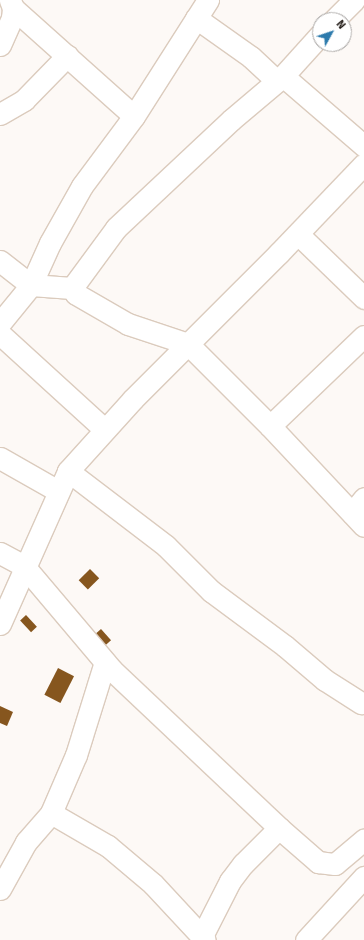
<!DOCTYPE html>
<style>
body{margin:0}
#map{position:relative;width:364px;height:940px;overflow:hidden;background:#fdf9f6;font-family:Signika,sans-serif}
div>[style]{position:absolute}
.building>*{inset:0;background:#86561e;transform-origin:0 0}
.roads{filter:drop-shadow(1px 0 #dbcbbd) drop-shadow(-1px 0 #dbcbbd) drop-shadow(0 1px #dbcbbd) drop-shadow(0 -1px #dbcbbd)}
.minor>*{height:21px;margin:-10.5px;padding:0 10.5px;transform-origin:10.5px;border-radius:10.5px;background:#fff}
span{translate:-50% -50%;white-space:nowrap;text-align:center;line-height:1.15;-webkit-text-stroke:4px #fff;paint-order:stroke}
.north{position:absolute;left:312px;top:12px;width:40px;height:40px;box-sizing:border-box;background:#fff;border:1px solid #a7a4a2;border-radius:50%;rotate:50deg;font-size:11px;font-weight:700;line-height:16px;text-align:center;color:#221c17}
.north::after{content:'';display:block;margin:auto;width:14px;height:18px;background:#2c7aac;clip-path:polygon(50% 0,100% 100%,50% 72%,0 100%)}
</style>
<div id="map">
<div class="building">
<i style="left:90px;top:569px;width:13px;height:16px;rotate:45deg"></i>
<i style="left:26px;top:615px;width:16px;height:8px;rotate:47deg"></i>
<i style="left:101px;top:629px;width:15px;height:8px;rotate:48deg"></i>
<i style="left:58px;top:668px;width:18px;height:30px;rotate:27deg"></i>
<i style="clip-path:polygon(0 706px,13px 712px,7px 726px,0 723px)"></i>
</div>
<div class="roads">
<div class="minor">
<i style="left:13px;top:8px;width:162px;rotate:41.8deg"></i>
<i style="left:196px;top:18px;width:67px;rotate:35.3deg"></i>
<i style="left:251px;top:57px;width:35px;rotate:43deg"></i>
<i style="left:334px;top:20px;width:28px;rotate:-45deg"></i>
<i style="left:0;top:45px;width:30px;rotate:-66deg"></i>
<i style="left:12px;top:18px;width:10px;rotate:-84deg"></i>
<i style="left:13px;top:8px;width:9px;rotate:-111deg"></i>
<i style="left:283px;top:76px;width:107px;rotate:40.8deg"></i>
<i style="left:0;top:114px;width:28px;rotate:-30deg"></i>
<i style="left:24px;top:100px;width:62px;rotate:-45.7deg"></i>
<i style="left:298px;top:234px;width:92px;rotate:44.1deg"></i>
<i style="left:0;top:261px;width:39px;rotate:38deg"></i>
<i style="left:31px;top:285px;width:41px;rotate:4.2deg"></i>
<i style="left:72px;top:288px;width:7px;rotate:56deg"></i>
<i style="left:76px;top:294px;width:60px;rotate:30deg"></i>
<i style="left:128px;top:324px;width:63px;rotate:18.4deg"></i>
<i style="left:188px;top:344px;width:116px;rotate:45deg"></i>
<i style="left:270px;top:426px;width:137px;rotate:46.8deg"></i>
<i style="left:72px;top:288px;width:74px;rotate:-53.7deg"></i>
<i style="left:116px;top:228px;width:158px;rotate:-43.2deg"></i>
<i style="left:231px;top:120px;width:68px;rotate:-40.2deg"></i>
<i style="left:283px;top:76px;width:55px;rotate:-47.9deg"></i>
<i style="left:0;top:323px;width:49px;rotate:-50.8deg"></i>
<i style="left:31px;top:285px;width:46px;rotate:-65.7deg"></i>
<i style="left:50px;top:243px;width:65px;rotate:-60.7deg"></i>
<i style="left:82px;top:186px;width:87px;rotate:-53.4deg"></i>
<i style="left:134px;top:116px;width:138px;rotate:-57.5deg"></i>
<i style="left:0;top:334px;width:141px;rotate:42.4deg"></i>
<i style="left:270px;top:426px;width:130px;rotate:-43.8deg"></i>
<i style="left:0;top:458px;width:67px;rotate:29.6deg"></i>
<i style="left:68px;top:471px;width:123px;rotate:37.4deg"></i>
<i style="left:166px;top:546px;width:64px;rotate:45deg"></i>
<i style="left:211px;top:591px;width:92px;rotate:36.6deg"></i>
<i style="left:285px;top:646px;width:52px;rotate:40.4deg"></i>
<i style="left:325px;top:680px;width:43px;rotate:32.6deg"></i>
<i style="left:352px;top:513px;width:19px;rotate:-51deg"></i>
<i style="left:0;top:553px;width:27px;rotate:28deg"></i>
<i style="left:24px;top:566px;width:136px;rotate:49.8deg"></i>
<i style="left:112px;top:670px;width:230px;rotate:43.4deg"></i>
<i style="left:0;top:624px;width:167px;rotate:-66deg"></i>
<i style="left:68px;top:471px;width:97px;rotate:-47.9deg"></i>
<i style="left:133px;top:399px;width:206px;rotate:-45deg"></i>
<i style="left:279px;top:253px;width:123px;rotate:-46.3deg"></i>
<i style="left:51px;top:813px;width:66px;rotate:30.1deg"></i>
<i style="left:108px;top:846px;width:59px;rotate:40.2deg"></i>
<i style="left:153px;top:884px;width:76px;rotate:47.1deg"></i>
<i style="left:0;top:889px;width:54px;rotate:-61deg"></i>
<i style="left:26px;top:842px;width:38px;rotate:-49deg"></i>
<i style="left:51px;top:813px;width:63px;rotate:-66.7deg"></i>
<i style="left:76px;top:755px;width:97px;rotate:-72.7deg"></i>
<i style="left:202px;top:936px;width:62px;rotate:-63deg"></i>
<i style="left:230px;top:881px;width:21px;rotate:-53deg"></i>
<i style="left:243px;top:864px;width:51px;rotate:-45deg"></i>
<i style="left:279px;top:828px;width:52px;rotate:41.1deg"></i>
<i style="left:318px;top:862px;width:17px;rotate:7deg"></i>
<i style="left:335px;top:864px;width:38px;rotate:-40deg"></i>
<i style="left:306px;top:940px;width:86px;rotate:-47.4deg"></i>
</div>
</div>
<div class="north">N</div>
</div>
